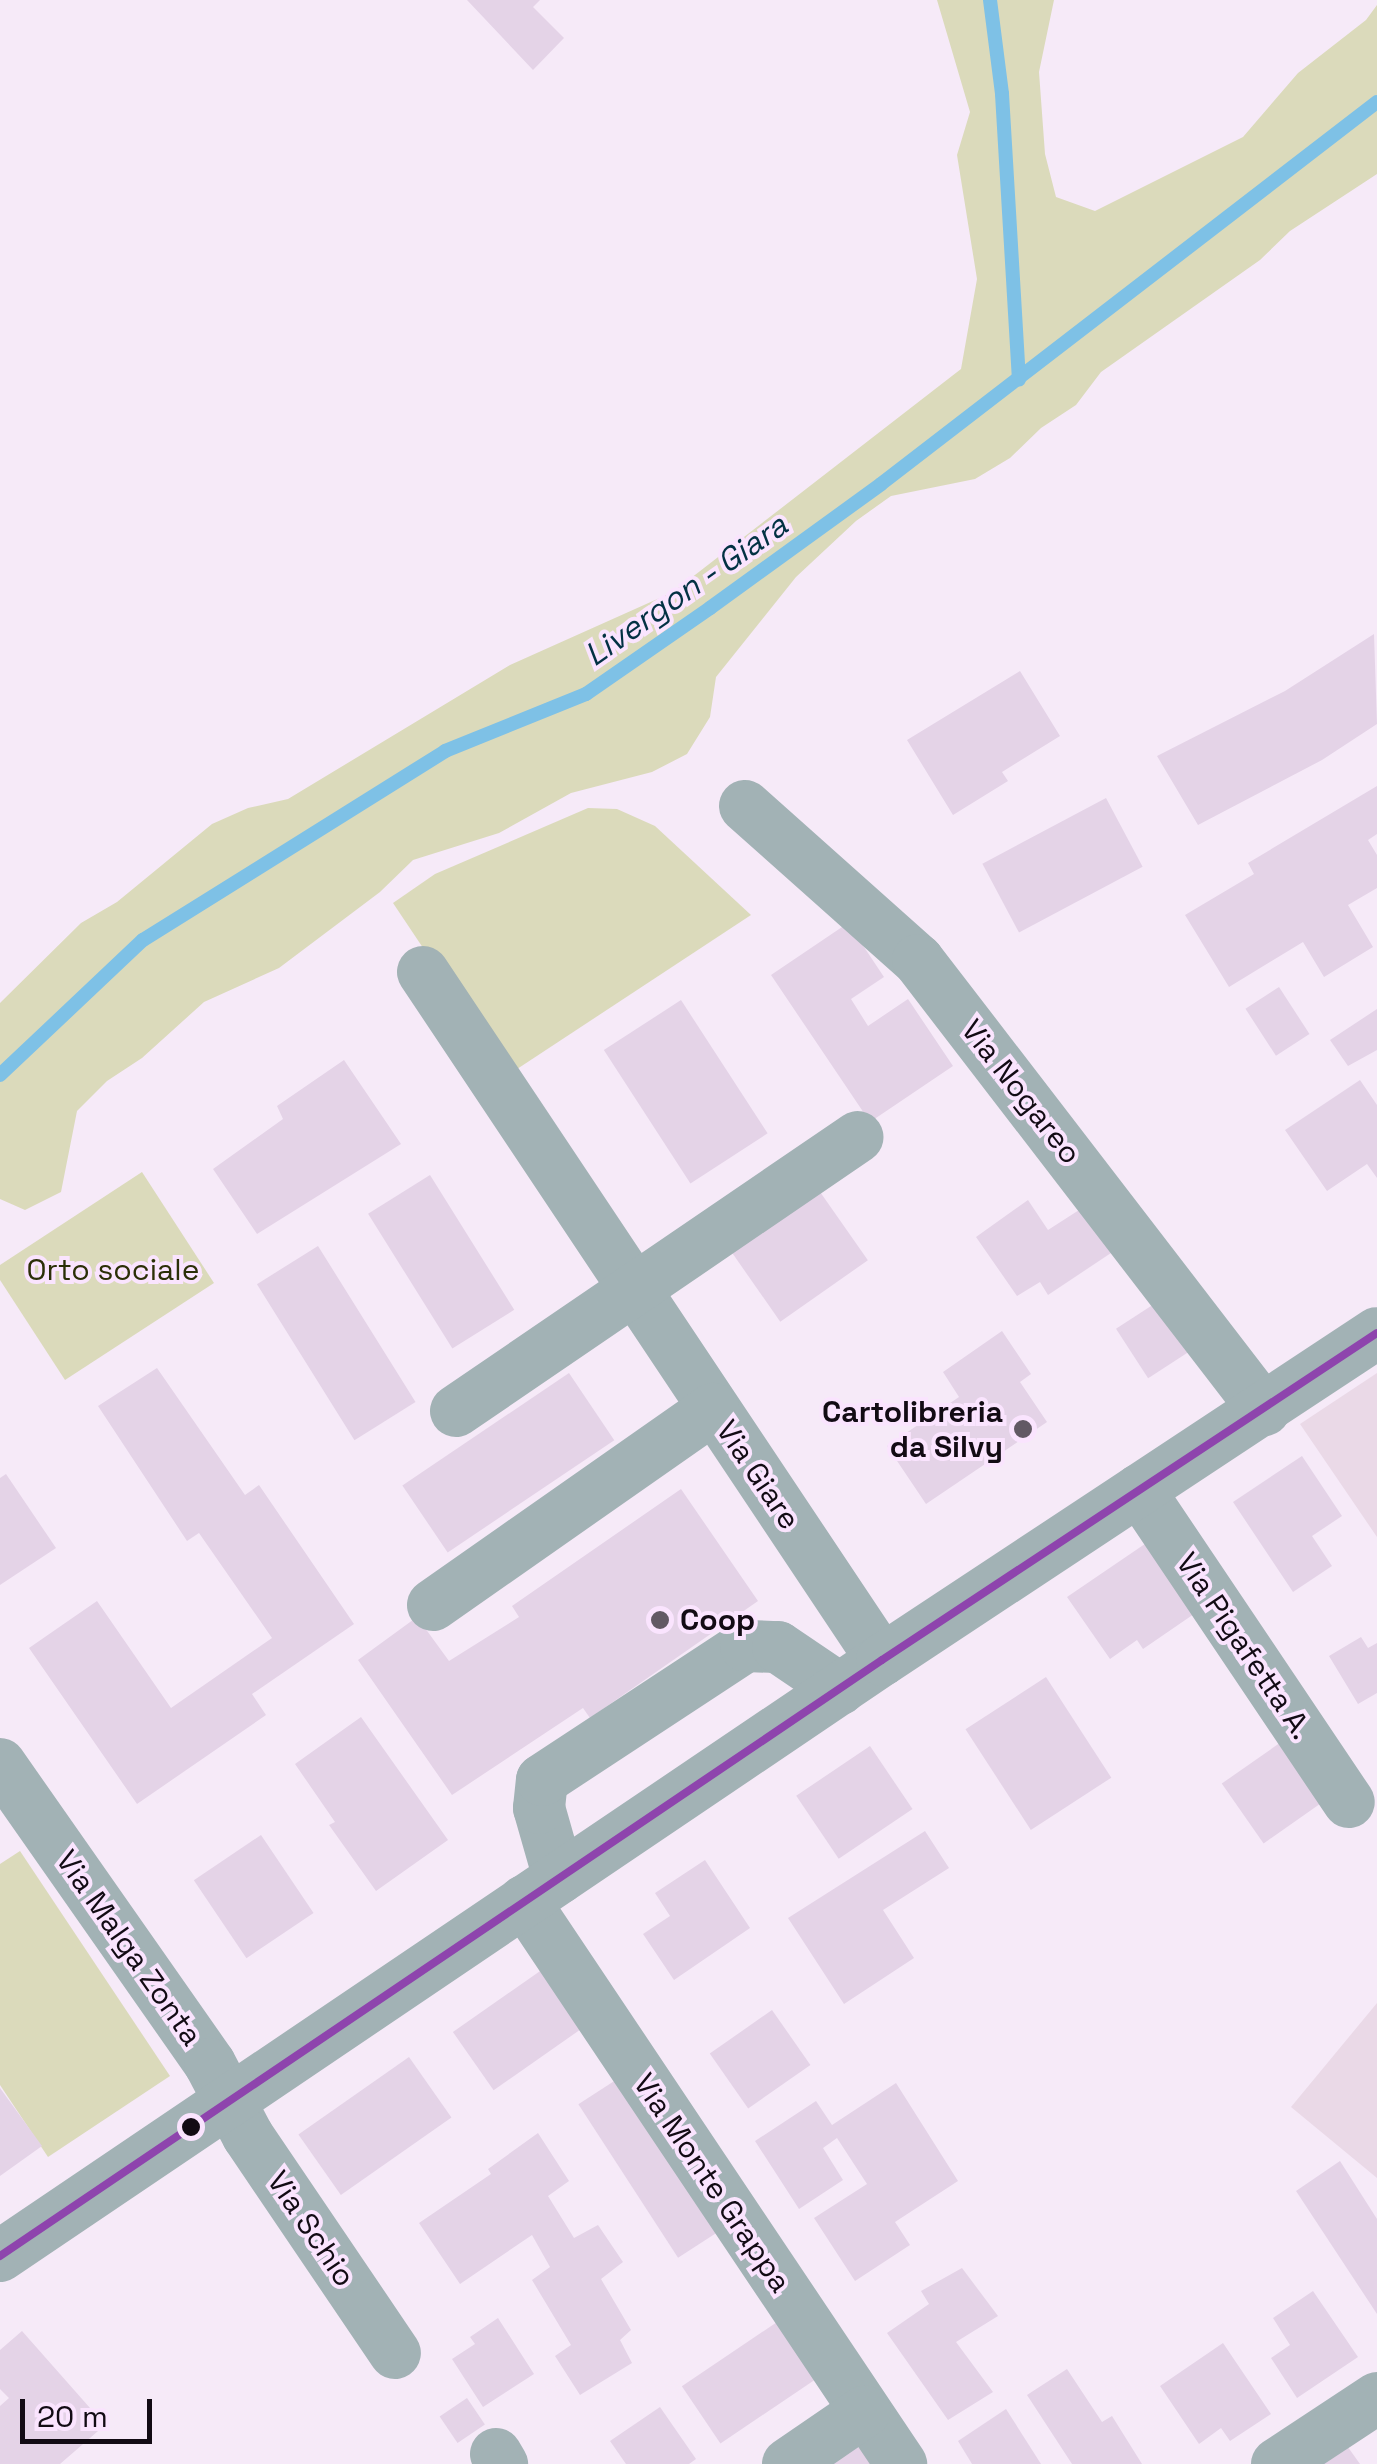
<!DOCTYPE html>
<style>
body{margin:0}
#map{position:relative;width:1377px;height:2464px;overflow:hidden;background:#f6eaf8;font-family:"Space Grotesk",sans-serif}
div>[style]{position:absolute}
.industrial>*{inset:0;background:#ead9e7}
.green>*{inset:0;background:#dbdabb}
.stream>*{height:14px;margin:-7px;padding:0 7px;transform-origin:7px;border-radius:7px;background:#7ec1e6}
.building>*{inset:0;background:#e4d3e7;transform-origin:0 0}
.minor>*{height:52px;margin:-26px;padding:0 26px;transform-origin:26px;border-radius:26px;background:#a2b2b5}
.bus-1>*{height:8px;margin:-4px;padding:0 4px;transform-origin:4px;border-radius:4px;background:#8e44ad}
.dots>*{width:28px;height:28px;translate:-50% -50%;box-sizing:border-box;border:5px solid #fae4fe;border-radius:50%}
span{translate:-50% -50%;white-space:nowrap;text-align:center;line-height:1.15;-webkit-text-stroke:8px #fae4fe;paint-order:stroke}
.street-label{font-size:30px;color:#120b14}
.park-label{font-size:30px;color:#2b2f07}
.poi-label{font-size:30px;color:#120b14;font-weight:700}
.right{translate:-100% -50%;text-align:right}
.left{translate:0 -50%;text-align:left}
.water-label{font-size:32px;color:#023143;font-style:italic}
.scale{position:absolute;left:20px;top:2399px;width:132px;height:45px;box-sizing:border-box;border:5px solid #120b14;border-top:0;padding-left:12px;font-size:30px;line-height:35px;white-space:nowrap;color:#120b14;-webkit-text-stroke:8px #fae4fe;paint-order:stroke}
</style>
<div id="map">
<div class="industrial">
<i style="clip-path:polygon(1377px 1373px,1377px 1537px,1300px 1424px)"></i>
<i style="clip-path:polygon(1377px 2003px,1377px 2178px,1291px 2107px)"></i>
</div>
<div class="green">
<i style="clip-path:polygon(937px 0,1054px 0,1039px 72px,1045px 154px,1056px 197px,1095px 211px,1243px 137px,1298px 73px,1366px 20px,1377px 5px,1377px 174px,1290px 231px,1260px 260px,1101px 372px,1076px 405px,1041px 428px,1010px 458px,975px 479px,891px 496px,856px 521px,796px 577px,716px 677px,710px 717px,687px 754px,652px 772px,571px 793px,499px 833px,413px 860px,380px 892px,279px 968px,204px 1002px,142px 1058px,107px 1081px,77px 1111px,61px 1192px,25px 1210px,0 1199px,0 1003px,81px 923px,117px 902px,212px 824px,248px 808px,288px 799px,510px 665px,673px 592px,961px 369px,977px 279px,957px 155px,970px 112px)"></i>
<i style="clip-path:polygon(588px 808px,617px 809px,655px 826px,751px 915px,508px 1075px,393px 903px,435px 874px)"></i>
<i style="clip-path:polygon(142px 1172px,214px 1283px,65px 1380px,0 1280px,0 1265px)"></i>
<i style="clip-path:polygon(20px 1851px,170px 2076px,48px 2157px,0 2085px,0 1864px)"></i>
</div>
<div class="stream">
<i style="left:990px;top:0;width:95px;rotate:82.7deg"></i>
<i style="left:1002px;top:94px;width:286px;rotate:86.6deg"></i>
<i style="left:0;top:1075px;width:197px;rotate:-43.4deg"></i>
<i style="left:143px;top:940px;width:356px;rotate:-32deg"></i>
<i style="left:445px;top:751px;width:152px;rotate:-22deg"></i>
<i style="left:586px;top:694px;width:151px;rotate:-34.7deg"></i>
<i style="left:710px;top:608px;width:211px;rotate:-35.9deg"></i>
<i style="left:881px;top:484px;width:626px;rotate:-37.6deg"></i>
</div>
<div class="building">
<i style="clip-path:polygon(467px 0,540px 0,533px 7px,564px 38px,533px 70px)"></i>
<i style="clip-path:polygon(1374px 634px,1377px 724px,1322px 760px,1198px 825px,1157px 756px,1285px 691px)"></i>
<i style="clip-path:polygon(1020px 671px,1060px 736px,1002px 772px,1008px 781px,953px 815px,907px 740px)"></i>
<i style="clip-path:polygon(1377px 786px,1377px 834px,1368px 840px,1377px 855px,1377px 888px,1348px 905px,1373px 947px,1324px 977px,1303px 942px,1229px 987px,1185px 915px,1254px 874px,1248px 863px)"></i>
<i style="left:1106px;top:798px;width:78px;height:140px;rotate:62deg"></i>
<i style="clip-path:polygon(848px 923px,884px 977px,851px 999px,868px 1026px,908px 999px,953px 1066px,870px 1122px,771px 975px)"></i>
<i style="left:1279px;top:987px;width:56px;height:40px;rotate:57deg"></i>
<i style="left:681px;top:1000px;width:159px;height:92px;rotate:57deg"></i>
<i style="clip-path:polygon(1377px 1009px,1377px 1050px,1348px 1066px,1330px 1040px)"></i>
<i style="clip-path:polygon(344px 1060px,401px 1144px,257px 1234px,213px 1169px,283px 1119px,277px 1106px)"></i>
<i style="clip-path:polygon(1360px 1080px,1377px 1105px,1377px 1178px,1367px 1164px,1327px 1191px,1285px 1130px)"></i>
<i style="left:430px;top:1175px;width:159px;height:73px;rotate:58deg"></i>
<i style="left:818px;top:1189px;width:87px;height:107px;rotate:55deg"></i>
<i style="clip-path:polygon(1028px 1200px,1048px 1230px,1090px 1203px,1120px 1247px,1048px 1295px,1040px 1282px,1017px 1296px,976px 1237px)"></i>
<i style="left:318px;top:1246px;width:184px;height:72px;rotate:58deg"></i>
<i style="left:1168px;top:1295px;width:59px;height:62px;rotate:57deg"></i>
<i style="clip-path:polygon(1002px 1331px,1031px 1374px,1020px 1382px,1047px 1422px,926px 1504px,887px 1446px,959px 1397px,943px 1372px)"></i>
<i style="clip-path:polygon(157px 1368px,245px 1495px,259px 1485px,354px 1624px,252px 1694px,266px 1715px,137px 1804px,29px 1648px,97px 1601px,171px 1708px,272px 1638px,199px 1533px,187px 1541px,98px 1406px)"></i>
<i style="left:569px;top:1373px;width:81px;height:201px;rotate:56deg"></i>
<i style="clip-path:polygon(1302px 1456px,1342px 1516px,1312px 1536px,1332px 1566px,1293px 1592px,1233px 1502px)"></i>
<i style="clip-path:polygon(6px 1474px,56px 1548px,0 1585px,0 1478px)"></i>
<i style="clip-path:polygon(681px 1489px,758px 1601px,590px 1718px,583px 1708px,452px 1795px,358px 1660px,417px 1617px,449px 1661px,519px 1617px,512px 1606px)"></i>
<i style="clip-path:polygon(1161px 1533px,1210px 1603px,1143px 1649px,1137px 1640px,1110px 1659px,1067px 1597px)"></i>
<i style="clip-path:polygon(1361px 1637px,1368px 1648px,1377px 1643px,1377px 1693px,1358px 1704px,1329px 1656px)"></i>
<i style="left:1046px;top:1677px;width:120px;height:96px;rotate:57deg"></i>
<i style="clip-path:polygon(361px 1717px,448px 1840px,376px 1891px,329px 1825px,335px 1822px,295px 1764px)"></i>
<i style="left:1284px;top:1740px;width:73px;height:76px;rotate:55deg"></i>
<i style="left:870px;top:1746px;width:76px;height:89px;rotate:56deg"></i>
<i style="clip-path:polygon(925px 1831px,949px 1868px,883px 1910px,914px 1958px,844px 2004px,788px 1918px)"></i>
<i style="left:261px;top:1835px;width:94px;height:81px;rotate:56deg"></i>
<i style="clip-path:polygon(705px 1860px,750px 1928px,674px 1980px,643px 1934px,670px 1916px,655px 1893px)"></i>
<i style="left:543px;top:1969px;width:71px;height:110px;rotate:55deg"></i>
<i style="left:772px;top:2010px;width:67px;height:76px;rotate:55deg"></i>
<i style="left:409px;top:2057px;width:74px;height:135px;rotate:55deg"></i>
<i style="left:622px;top:2076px;width:183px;height:52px;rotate:57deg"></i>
<i style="clip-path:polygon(896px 2083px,958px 2181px,895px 2222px,910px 2245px,855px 2281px,814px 2218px,867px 2184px,837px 2138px,823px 2148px,843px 2180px,799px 2209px,755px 2141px,816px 2101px,832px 2125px)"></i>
<i style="clip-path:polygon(0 2088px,42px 2146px,0 2176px)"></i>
<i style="clip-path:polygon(538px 2133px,569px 2181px,548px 2196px,574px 2238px,598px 2225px,623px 2262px,601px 2279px,631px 2330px,620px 2340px,632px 2363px,580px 2395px,555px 2356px,571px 2345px,532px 2280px,550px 2267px,532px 2235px,460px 2284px,419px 2223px,491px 2174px,488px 2169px)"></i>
<i style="clip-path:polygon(1340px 2161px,1377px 2219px,1377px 2314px,1296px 2191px)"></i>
<i style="clip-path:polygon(962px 2268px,998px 2316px,956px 2342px,993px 2392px,948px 2420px,887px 2333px,929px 2304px,921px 2291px)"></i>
<i style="clip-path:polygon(1313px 2291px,1358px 2357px,1297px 2398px,1271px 2358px,1290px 2345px,1273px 2318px)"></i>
<i style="clip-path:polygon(498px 2318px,534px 2374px,483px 2407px,452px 2359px,475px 2344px,470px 2337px)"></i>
<i style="left:783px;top:2318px;width:69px;height:122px;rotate:56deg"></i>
<i style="clip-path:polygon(22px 2331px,105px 2425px,60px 2464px,0 2464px,0 2406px,9px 2398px,0 2389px,0 2350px)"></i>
<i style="clip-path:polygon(1223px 2343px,1271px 2414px,1230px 2441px,1221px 2428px,1199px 2444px,1160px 2386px)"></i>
<i style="clip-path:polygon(1067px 2369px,1102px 2422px,1112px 2416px,1142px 2464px,1072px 2464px,1027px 2395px)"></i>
<i style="left:467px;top:2398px;width:32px;height:33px;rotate:56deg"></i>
<i style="clip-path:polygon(660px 2407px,696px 2459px,689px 2464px,626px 2464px,610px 2441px)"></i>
<i style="clip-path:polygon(1006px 2409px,1041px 2464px,972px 2464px,958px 2441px)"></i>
<i style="clip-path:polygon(864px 2438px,881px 2464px,826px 2464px)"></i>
<i style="clip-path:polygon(1345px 2443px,1360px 2464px,1316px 2464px)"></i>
</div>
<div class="minor">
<i style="left:745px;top:806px;width:232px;rotate:41.7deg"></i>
<i style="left:918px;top:960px;width:568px;rotate:52.44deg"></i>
<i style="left:423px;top:972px;width:827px;rotate:56.29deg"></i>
<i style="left:456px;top:1411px;width:486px;rotate:-34.3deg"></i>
<i style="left:1139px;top:1490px;width:376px;rotate:56.1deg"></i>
<i style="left:433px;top:1605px;width:342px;rotate:-35deg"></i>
<i style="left:0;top:1764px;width:366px;rotate:55deg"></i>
<i style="left:210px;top:2064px;width:81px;rotate:62.2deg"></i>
<i style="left:248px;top:2136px;width:262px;rotate:55.9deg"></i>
<i style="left:559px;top:1878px;width:73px;rotate:-105.9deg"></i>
<i style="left:539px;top:1808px;width:28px;rotate:-84deg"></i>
<i style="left:542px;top:1780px;width:244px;rotate:-33.3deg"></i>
<i style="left:746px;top:1646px;width:32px;rotate:2deg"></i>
<i style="left:778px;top:1647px;width:75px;rotate:34.1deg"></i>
<i style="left:524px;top:1901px;width:678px;rotate:56.19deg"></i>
<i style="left:0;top:2256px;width:1064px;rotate:-34.05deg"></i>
<i style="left:882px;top:1660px;width:593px;rotate:-33.45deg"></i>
<i style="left:496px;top:2454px;width:12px;rotate:59deg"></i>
<i style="left:788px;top:2464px;width:93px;rotate:-34.5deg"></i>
<i style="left:1277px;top:2464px;width:120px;rotate:-33.4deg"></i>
</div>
<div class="bus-1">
<i style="left:0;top:2256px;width:1064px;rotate:-34.05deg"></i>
<i style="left:882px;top:1660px;width:593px;rotate:-33.45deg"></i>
</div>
<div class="dots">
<i style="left:1023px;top:1429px;background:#625964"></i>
<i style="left:660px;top:1620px;background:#625964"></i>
<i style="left:191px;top:2127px;background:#120b14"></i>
</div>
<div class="street-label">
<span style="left:1021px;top:1092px;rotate:52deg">Via Nogareo</span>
<span style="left:758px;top:1475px;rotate:56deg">Via Giare</span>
<span style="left:1244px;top:1646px;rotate:56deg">Via Pigafetta A.</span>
<span style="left:129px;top:1948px;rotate:55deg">Via Malga Zonta</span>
<span style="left:712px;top:2183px;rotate:56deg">Via Monte Grappa</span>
<span style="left:311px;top:2229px;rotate:56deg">Via Schio</span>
</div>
<div class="park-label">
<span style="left:113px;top:1270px">Orto sociale</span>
</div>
<div class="poi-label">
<span class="right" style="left:1003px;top:1429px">Cartolibreria<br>da Silvy</span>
<span class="left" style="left:680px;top:1620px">Coop</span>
</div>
<div class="water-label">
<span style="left:686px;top:590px;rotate:-35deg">Livergon - Giara</span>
</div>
<div class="scale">20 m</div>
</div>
